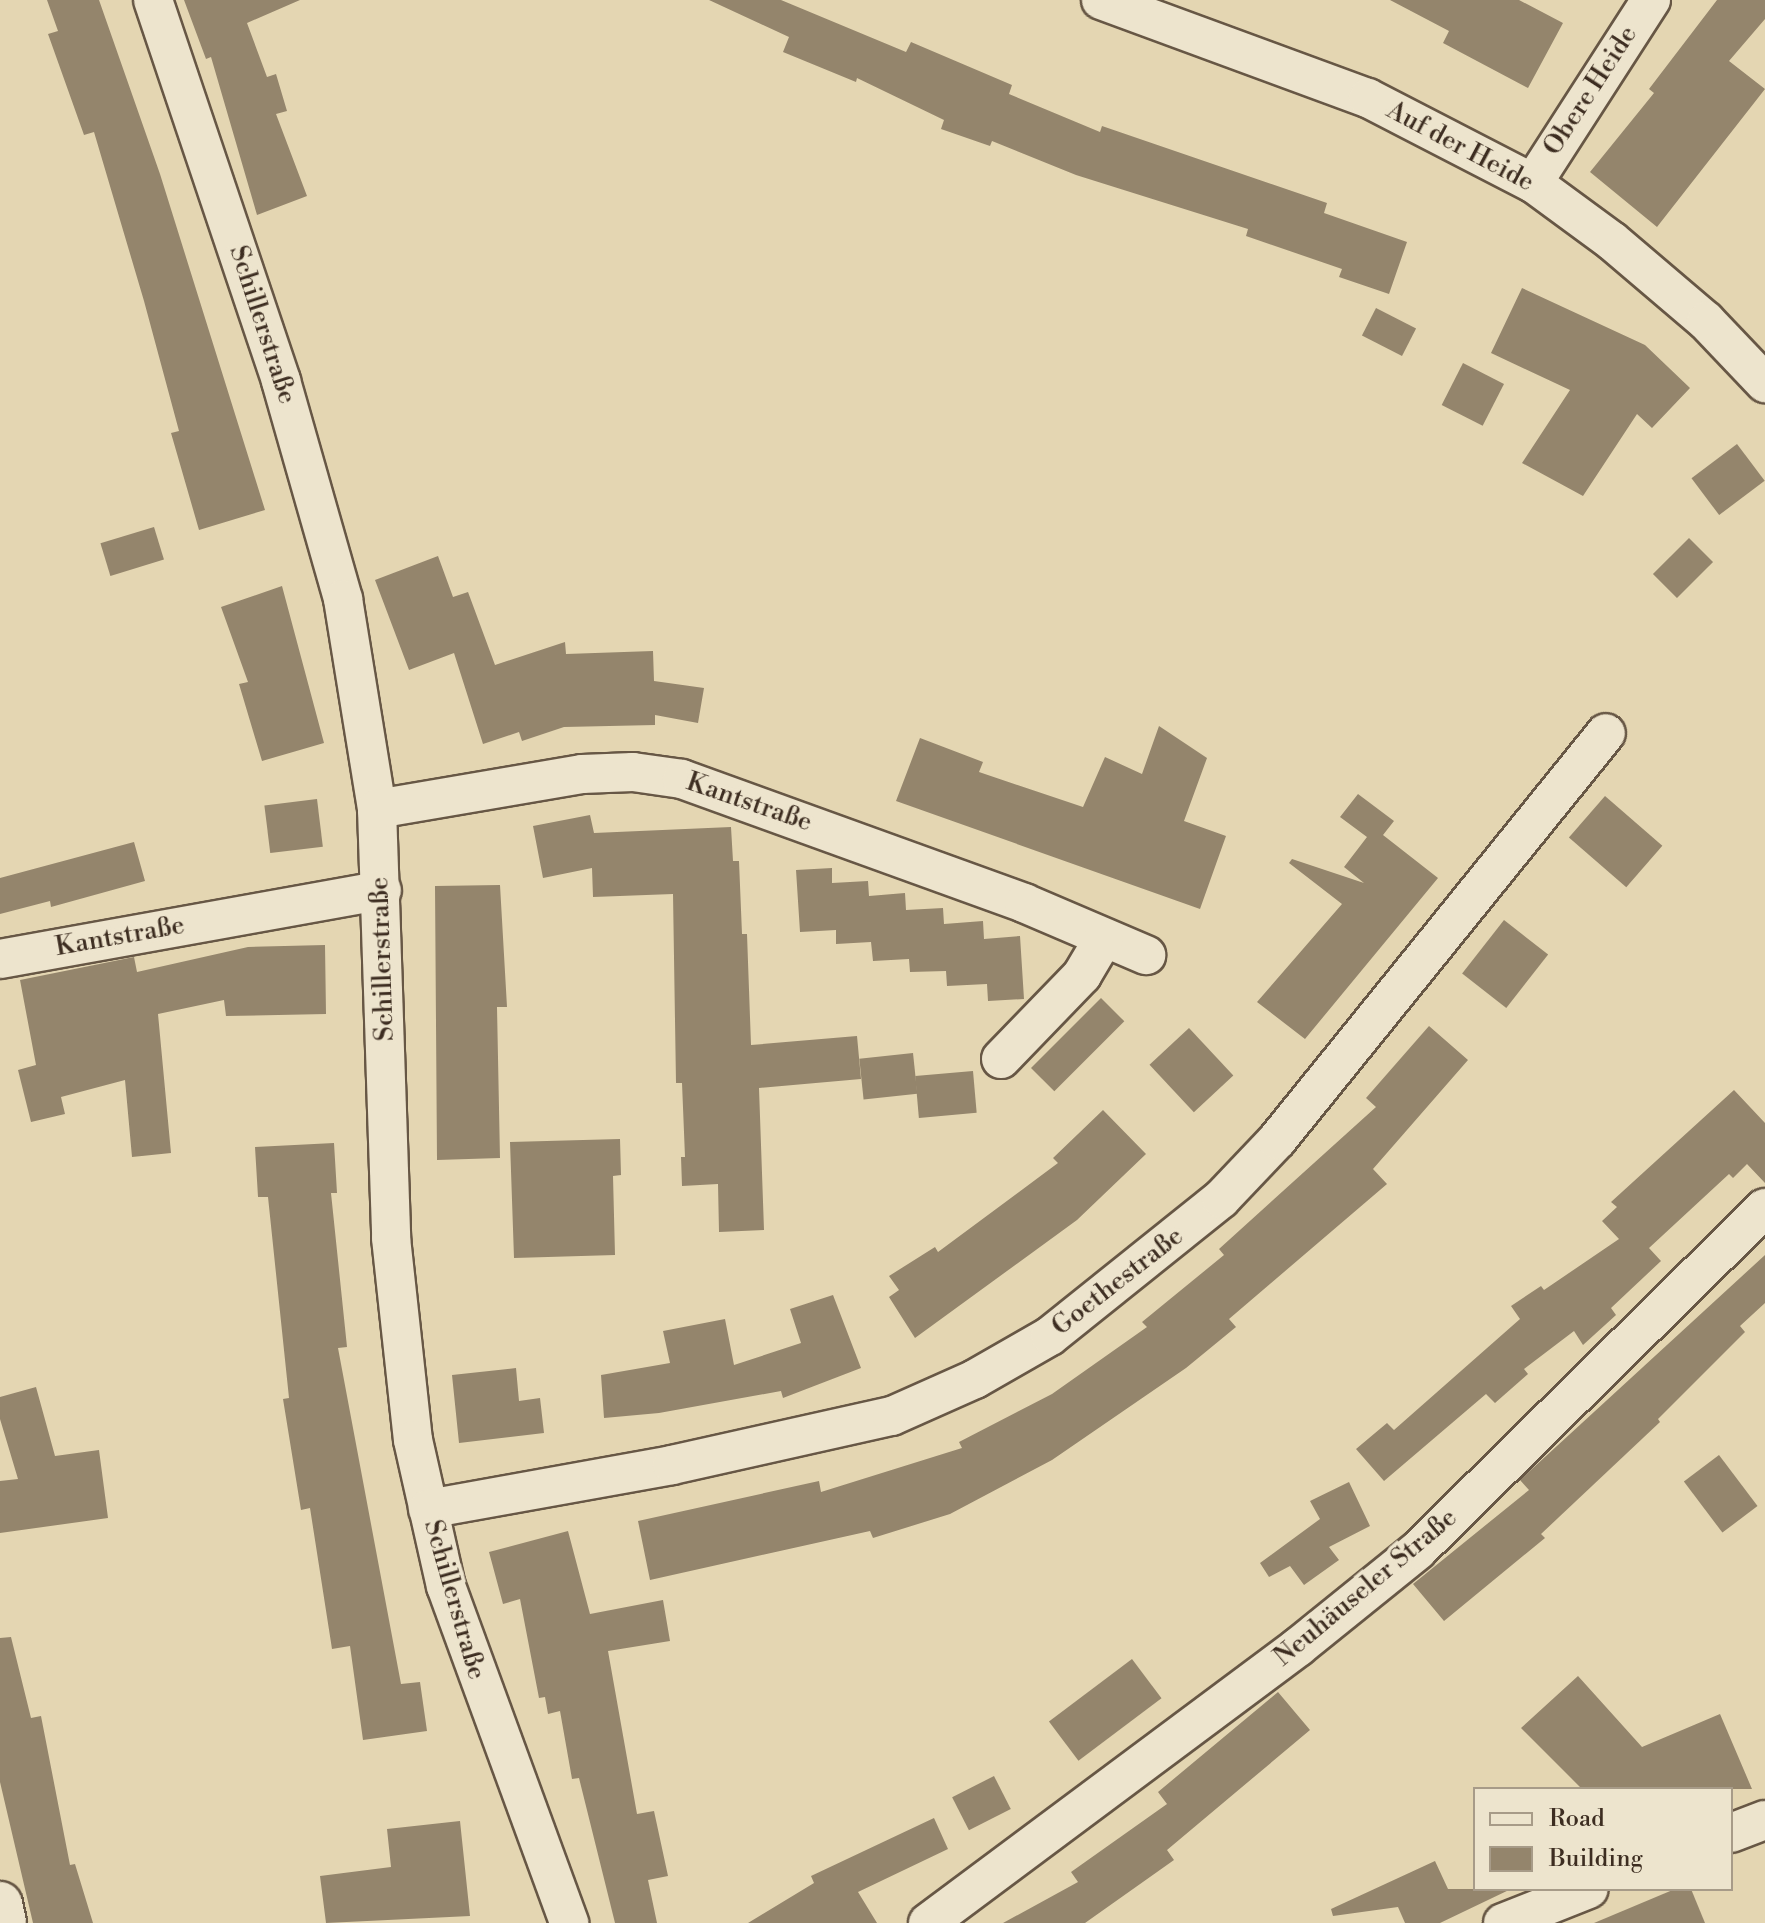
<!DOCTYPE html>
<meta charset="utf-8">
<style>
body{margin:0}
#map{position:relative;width:1765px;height:1923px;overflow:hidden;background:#e4d6b2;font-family:"Libre Bodoni",serif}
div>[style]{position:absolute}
.building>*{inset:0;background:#94856c;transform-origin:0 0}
.roads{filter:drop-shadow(2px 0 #675745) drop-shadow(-2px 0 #675745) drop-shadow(0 2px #675745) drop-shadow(0 -2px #675745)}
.street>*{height:38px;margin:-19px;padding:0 19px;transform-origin:19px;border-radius:19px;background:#ede4cd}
.secondary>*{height:44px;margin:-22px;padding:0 22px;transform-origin:22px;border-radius:22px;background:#ede4cd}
span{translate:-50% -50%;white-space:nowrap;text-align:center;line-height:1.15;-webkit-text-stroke:7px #ede4cd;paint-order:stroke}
.street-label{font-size:26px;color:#3d2d21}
.legend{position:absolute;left:1473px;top:1787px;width:260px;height:104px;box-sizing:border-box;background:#ede4cd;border:2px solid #a79b88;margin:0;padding:10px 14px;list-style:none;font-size:24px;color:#3d2d21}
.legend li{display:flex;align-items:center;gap:16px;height:40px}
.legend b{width:40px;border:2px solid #a79b88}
</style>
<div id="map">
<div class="building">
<i style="clip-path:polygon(47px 0,99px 0,160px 174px,265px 510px,199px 530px,171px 433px,179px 431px,144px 301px,94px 132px,84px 135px,48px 34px,58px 31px)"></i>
<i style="clip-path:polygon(184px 0,300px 0,247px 23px,267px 77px,276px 74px,287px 111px,276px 114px,307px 196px,257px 215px,211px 57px,206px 59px)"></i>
<i style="clip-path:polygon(709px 0,781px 0,906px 52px,911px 42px,1012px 85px,1009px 94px,1100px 132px,1102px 126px,1327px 203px,1324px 213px,1407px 242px,1389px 294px,1339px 277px,1342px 269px,1246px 236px,1248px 229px,1076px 175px,992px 141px,990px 146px,941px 129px,944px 120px,857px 78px,856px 82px,783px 52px,789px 37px)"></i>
<i style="clip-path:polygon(1390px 0,1519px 0,1563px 23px,1528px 88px,1443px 43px,1449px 31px)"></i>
<i style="clip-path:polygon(1717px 0,1765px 0,1765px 19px,1729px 61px,1765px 89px,1657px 227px,1590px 172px,1654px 93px,1649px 89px)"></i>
<i style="clip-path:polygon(1522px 288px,1645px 345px,1690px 388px,1652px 428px,1637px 414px,1583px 496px,1522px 463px,1570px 390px,1491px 353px)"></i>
<i style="left:1376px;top:308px;width:45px;height:31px;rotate:27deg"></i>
<i style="left:1463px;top:363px;width:46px;height:47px;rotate:27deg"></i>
<i style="left:1737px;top:444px;width:46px;height:57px;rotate:53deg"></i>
<i style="left:154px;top:527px;width:34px;height:56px;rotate:73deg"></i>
<i style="left:1689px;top:538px;width:34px;height:51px;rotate:45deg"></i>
<i style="clip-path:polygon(438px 556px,453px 597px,468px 592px,495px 665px,565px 642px,566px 654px,653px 651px,654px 681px,704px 688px,698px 723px,655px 715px,655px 725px,564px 727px,522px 741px,519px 732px,483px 744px,454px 653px,409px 670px,375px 580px)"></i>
<i style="clip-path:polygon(282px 586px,324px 743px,262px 761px,239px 684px,248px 682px,221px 607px)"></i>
<i style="clip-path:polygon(1159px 726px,1207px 758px,1184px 821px,1226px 836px,1200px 909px,896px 801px,920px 738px,983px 762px,979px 772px,1083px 807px,1105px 757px,1142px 774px)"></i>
<i style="clip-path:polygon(1358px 794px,1394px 821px,1383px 835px,1438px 878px,1305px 1039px,1257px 1002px,1342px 904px,1289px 863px,1292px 859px,1364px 883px,1344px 867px,1367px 837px,1340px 817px)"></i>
<i style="left:1605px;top:796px;width:76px;height:55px;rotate:41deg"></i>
<i style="left:317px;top:799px;width:48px;height:53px;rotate:83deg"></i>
<i style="clip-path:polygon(590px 815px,594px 833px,731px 827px,733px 861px,739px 861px,742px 934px,747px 934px,751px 1045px,857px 1036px,861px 1079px,759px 1088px,764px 1230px,719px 1232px,718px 1184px,682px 1186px,681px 1157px,685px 1157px,682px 1083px,676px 1083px,673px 894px,593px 897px,592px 868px,543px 878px,533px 826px)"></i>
<i style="clip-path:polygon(134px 842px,145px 881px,51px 907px,50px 901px,0 914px,0 878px)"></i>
<i style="clip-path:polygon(832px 868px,832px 883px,868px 881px,869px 896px,905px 893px,906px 910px,943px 908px,944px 924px,983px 921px,984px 939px,1020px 936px,1024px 999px,988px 1001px,987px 984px,947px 986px,946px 971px,910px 972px,909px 959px,873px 961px,871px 942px,836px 944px,836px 930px,800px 932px,796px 870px)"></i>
<i style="clip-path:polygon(500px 885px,507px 1007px,497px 1007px,500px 1158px,437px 1160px,435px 886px)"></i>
<i style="left:1504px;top:920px;width:56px;height:68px;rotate:38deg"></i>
<i style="clip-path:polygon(325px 945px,326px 1014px,226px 1016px,224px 1000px,158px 1014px,171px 1153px,132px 1157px,125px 1080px,61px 1097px,65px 1114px,31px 1122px,18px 1070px,36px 1065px,20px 980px,134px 957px,137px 972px,248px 947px)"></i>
<i style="left:1101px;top:998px;width:33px;height:99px;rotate:45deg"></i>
<i style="clip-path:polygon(1429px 1026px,1468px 1060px,1373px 1169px,1387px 1184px,1229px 1319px,1236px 1327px,1186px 1368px,1052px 1460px,950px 1514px,873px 1538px,870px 1531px,650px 1580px,638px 1521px,819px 1481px,821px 1492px,962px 1448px,959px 1442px,1052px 1394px,1147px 1327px,1142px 1322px,1224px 1255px,1219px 1249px,1376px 1107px,1366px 1098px)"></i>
<i style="left:1189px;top:1028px;width:65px;height:54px;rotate:47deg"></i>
<i style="left:913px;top:1053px;width:41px;height:54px;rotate:84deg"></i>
<i style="left:973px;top:1071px;width:42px;height:58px;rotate:85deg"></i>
<i style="clip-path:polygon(1734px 1090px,1765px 1123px,1765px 1183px,1747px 1164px,1733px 1178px,1729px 1174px,1649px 1248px,1661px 1261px,1611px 1308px,1616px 1315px,1583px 1345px,1574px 1331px,1524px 1369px,1528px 1374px,1495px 1403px,1486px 1394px,1384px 1481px,1356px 1449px,1387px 1423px,1394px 1430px,1520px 1319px,1511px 1306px,1541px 1286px,1544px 1290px,1619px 1239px,1602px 1221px,1617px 1207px,1611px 1202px)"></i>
<i style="clip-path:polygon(1103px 1110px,1146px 1154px,1077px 1220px,915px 1338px,889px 1297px,899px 1290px,889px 1276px,935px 1247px,938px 1252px,1058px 1163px,1053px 1158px)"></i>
<i style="clip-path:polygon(620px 1139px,621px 1175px,613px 1176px,615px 1255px,514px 1258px,510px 1142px)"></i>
<i style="clip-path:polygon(334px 1143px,337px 1193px,331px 1193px,347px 1347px,338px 1348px,401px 1684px,420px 1682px,427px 1731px,363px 1740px,350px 1646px,332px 1649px,310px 1508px,301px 1510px,283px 1399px,289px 1398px,268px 1197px,258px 1197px,255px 1147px)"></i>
<i style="clip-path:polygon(1765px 1255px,1765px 1303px,1740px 1326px,1745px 1332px,1658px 1419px,1660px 1422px,1541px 1534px,1545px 1538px,1444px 1621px,1413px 1584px,1529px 1490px,1520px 1480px)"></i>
<i style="clip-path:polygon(833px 1295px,861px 1368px,783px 1398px,781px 1391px,659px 1413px,604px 1418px,601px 1375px,670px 1363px,663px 1331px,725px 1319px,734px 1365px,801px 1343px,790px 1309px)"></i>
<i style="clip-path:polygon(516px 1368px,519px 1401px,540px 1398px,544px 1433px,459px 1443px,452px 1375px)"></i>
<i style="clip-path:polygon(36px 1387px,55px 1456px,99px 1450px,108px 1518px,0 1533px,0 1481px,18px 1479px,0 1419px,0 1397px)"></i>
<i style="left:1719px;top:1455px;width:64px;height:44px;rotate:53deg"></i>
<i style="clip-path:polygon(1349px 1482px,1370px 1526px,1329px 1547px,1339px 1560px,1304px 1585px,1290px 1566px,1269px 1577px,1260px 1563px,1320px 1519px,1310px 1501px)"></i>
<i style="clip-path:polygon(568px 1531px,590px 1614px,663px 1600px,670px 1641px,608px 1651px,637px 1814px,654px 1811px,668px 1876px,648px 1880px,657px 1923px,615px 1923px,579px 1778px,572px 1779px,560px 1711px,548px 1714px,545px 1697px,539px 1698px,520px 1599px,503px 1604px,489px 1552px)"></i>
<i style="clip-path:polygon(11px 1637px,31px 1718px,41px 1716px,70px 1865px,75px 1864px,93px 1923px,33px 1923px,0 1782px,0 1638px)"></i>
<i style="left:1132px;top:1659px;width:49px;height:104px;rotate:53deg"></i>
<i style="clip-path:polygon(1578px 1676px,1642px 1747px,1720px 1714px,1752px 1789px,1582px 1789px,1521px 1728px)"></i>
<i style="clip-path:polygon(1278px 1692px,1310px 1730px,1167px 1850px,1174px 1860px,1085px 1923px,1003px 1923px,1078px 1882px,1071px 1872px,1167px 1804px,1158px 1792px)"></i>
<i style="left:994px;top:1776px;width:37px;height:47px;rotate:63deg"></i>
<i style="clip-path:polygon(934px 1818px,948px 1849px,858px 1892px,877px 1923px,748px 1923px,814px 1883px,811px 1876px)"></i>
<i style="clip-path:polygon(460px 1821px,470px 1916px,326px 1923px,320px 1876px,391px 1867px,387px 1829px)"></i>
<i style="clip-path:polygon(1435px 1861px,1448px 1889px,1511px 1889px,1440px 1923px,1405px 1923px,1398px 1907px,1333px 1916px,1331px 1909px)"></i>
<i style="clip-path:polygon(1675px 1889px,1691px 1889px,1705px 1923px,1594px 1923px)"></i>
</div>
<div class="roads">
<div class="street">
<i style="left:153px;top:0;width:402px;rotate:71.4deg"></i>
<i style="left:281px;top:381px;width:227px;rotate:74.1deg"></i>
<i style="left:343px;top:599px;width:213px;rotate:80.8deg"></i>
<i style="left:377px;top:809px;width:429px;rotate:88.1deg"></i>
<i style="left:391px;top:1238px;width:203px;rotate:83.8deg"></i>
<i style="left:413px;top:1440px;width:150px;rotate:77.3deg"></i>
<i style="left:446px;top:1586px;width:359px;rotate:69.9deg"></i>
<i style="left:1101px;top:0;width:284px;rotate:20.2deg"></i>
<i style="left:1368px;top:98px;width:186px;rotate:27.3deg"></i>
<i style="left:1533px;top:183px;width:98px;rotate:36.3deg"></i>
<i style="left:1612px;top:241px;width:123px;rotate:40.4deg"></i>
<i style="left:1706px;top:321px;width:86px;rotate:46.4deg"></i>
<i style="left:1533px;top:183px;width:218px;rotate:-57.2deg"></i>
<i style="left:377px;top:809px;width:208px;rotate:-9.7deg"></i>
<i style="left:582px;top:774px;width:51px;rotate:-2.2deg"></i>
<i style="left:633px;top:772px;width:49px;rotate:8.1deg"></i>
<i style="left:682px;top:779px;width:364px;rotate:19.9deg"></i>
<i style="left:1024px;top:903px;width:133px;rotate:23.1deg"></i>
<i style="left:0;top:959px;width:388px;rotate:-10.2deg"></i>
<i style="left:1001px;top:1059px;width:117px;rotate:-46deg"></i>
<i style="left:1082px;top:975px;width:43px;rotate:-59.3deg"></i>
<i style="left:428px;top:1509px;width:248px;rotate:-10.2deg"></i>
<i style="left:672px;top:1465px;width:225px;rotate:-12.6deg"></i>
<i style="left:892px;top:1416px;width:91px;rotate:-24deg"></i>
<i style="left:975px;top:1379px;width:86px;rotate:-29.8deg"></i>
<i style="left:1050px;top:1336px;width:219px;rotate:-38.7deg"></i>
<i style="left:1221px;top:1199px;width:81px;rotate:-46.5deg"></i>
<i style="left:1277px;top:1140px;width:523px;rotate:-51.05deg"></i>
<i style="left:1731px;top:1833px;width:36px;rotate:-21deg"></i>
<i style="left:928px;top:1923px;width:462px;rotate:-36.7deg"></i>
<i style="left:1298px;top:1647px;width:154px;rotate:-38.9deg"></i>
<i style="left:1418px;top:1550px;width:487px;rotate:-44.6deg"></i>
<i style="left:1503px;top:1923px;width:92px;rotate:-21.6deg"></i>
</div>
<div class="secondary">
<i style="left:0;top:1904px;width:19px;rotate:78deg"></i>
</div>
</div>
<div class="street-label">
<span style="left:1591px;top:91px;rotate:-57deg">Obere Heide</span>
<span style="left:1460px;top:147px;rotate:28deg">Auf der Heide</span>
<span style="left:262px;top:325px;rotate:72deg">Schillerstraße</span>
<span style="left:749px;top:803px;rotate:19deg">Kantstraße</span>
<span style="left:120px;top:937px;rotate:-10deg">Kantstraße</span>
<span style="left:383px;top:959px;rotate:-92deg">Schillerstraße</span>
<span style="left:1118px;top:1282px;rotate:-38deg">Goethestraße</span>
<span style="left:1366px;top:1588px;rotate:-40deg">Neuhäuseler Straße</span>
<span style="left:454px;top:1600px;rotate:74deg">Schillerstraße</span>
</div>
<ul class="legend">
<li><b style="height:10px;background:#ede4cd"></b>Road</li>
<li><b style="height:22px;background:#94856c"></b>Building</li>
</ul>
</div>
